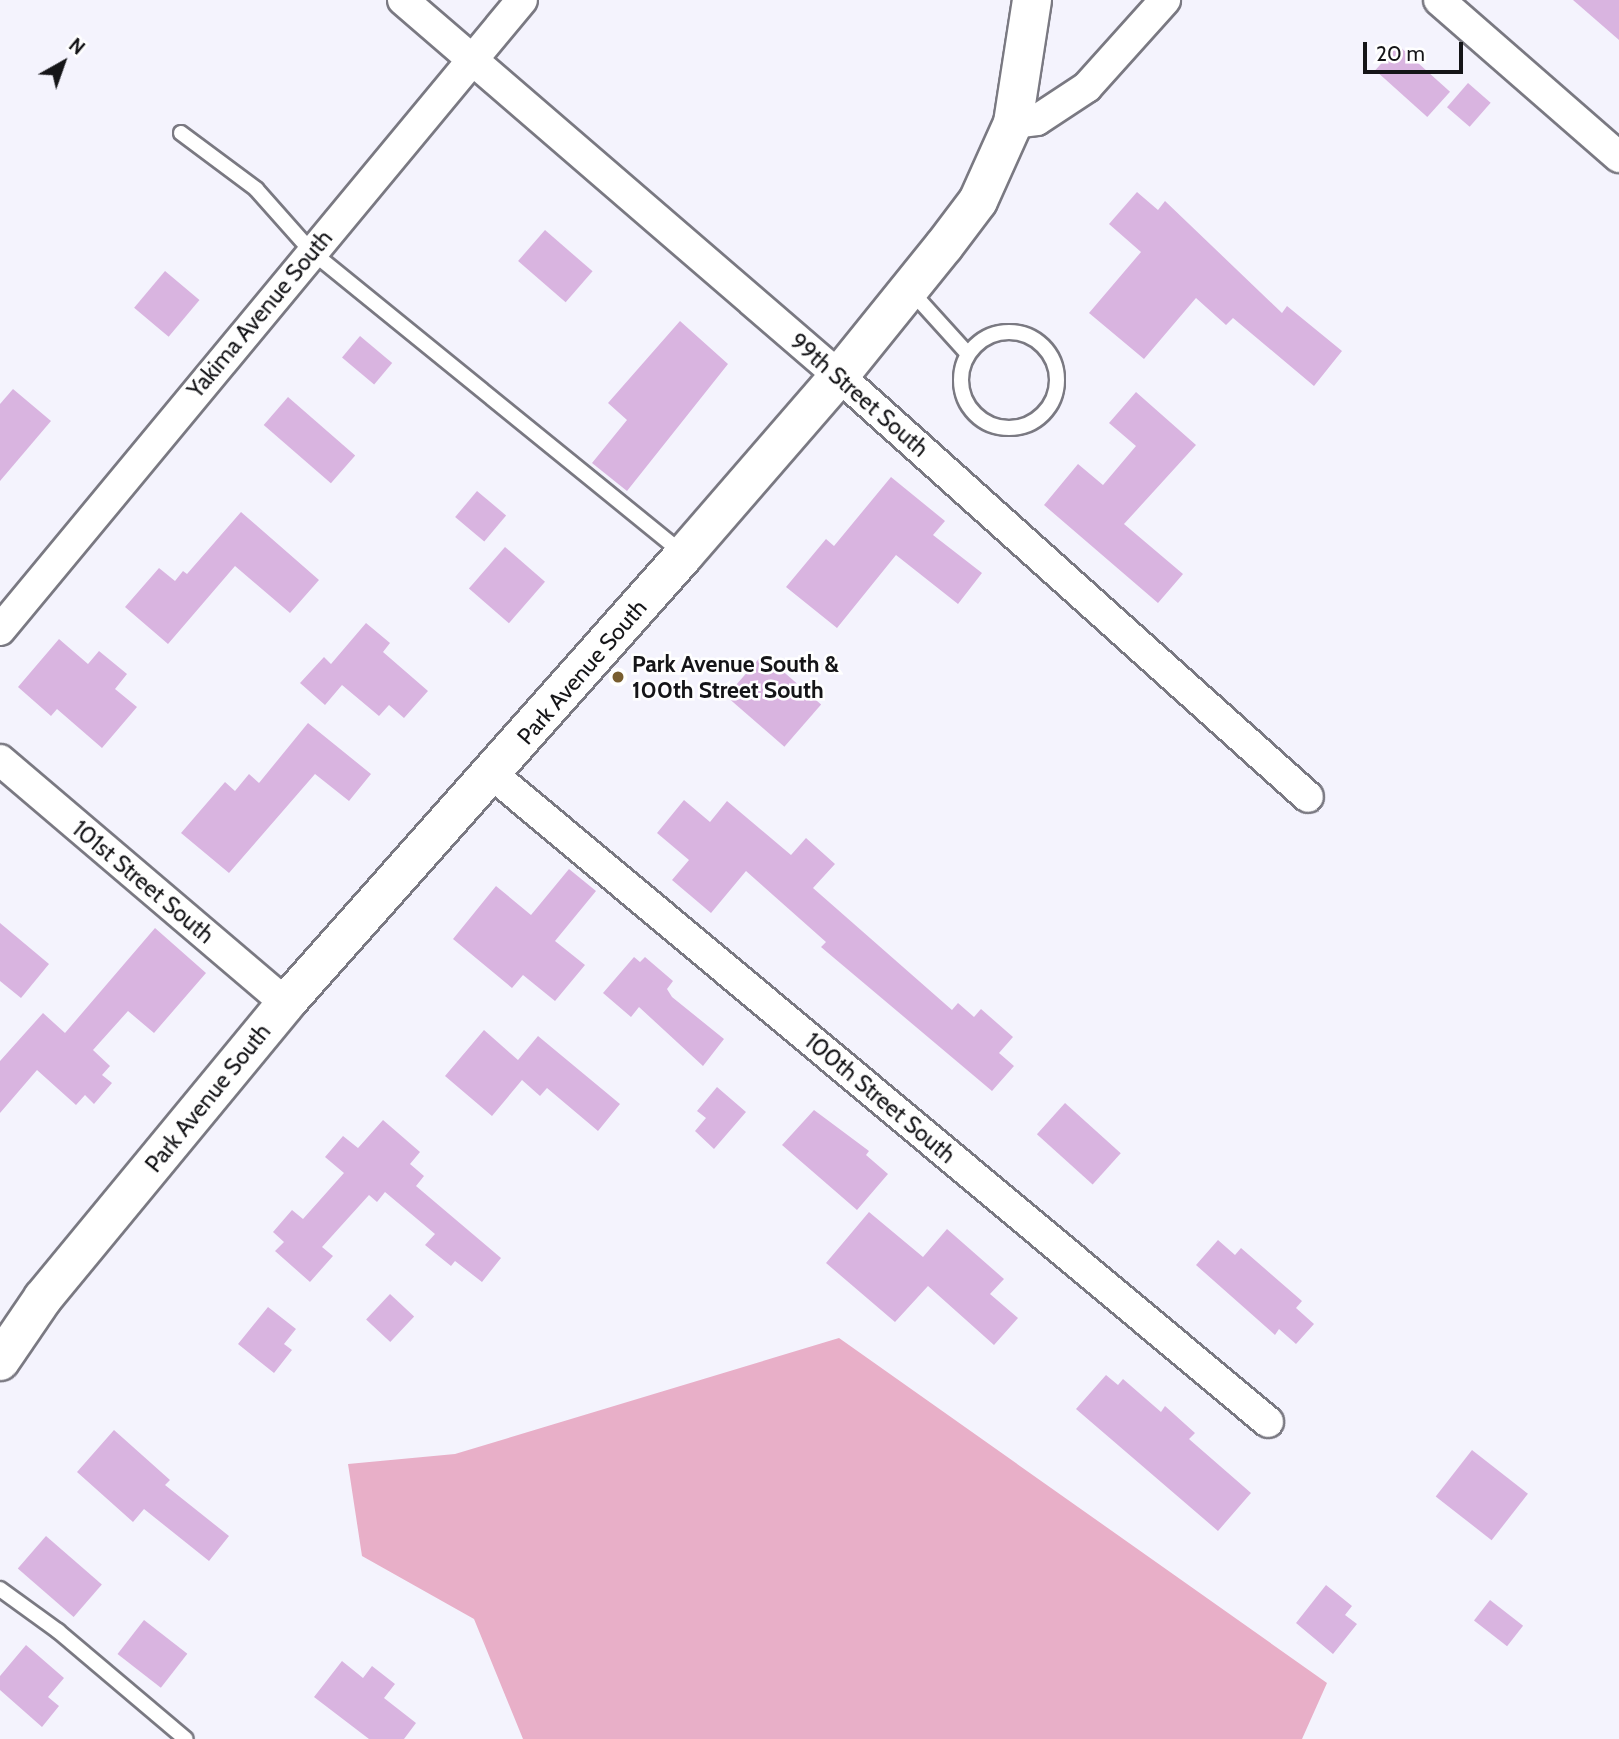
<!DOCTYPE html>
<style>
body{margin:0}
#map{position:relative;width:1619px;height:1739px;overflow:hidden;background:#f4f3fd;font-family:Cabin,sans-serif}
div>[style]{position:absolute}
.forest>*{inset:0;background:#e8afc8}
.building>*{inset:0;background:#d9b4e0;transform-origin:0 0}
.roads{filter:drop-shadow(2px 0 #7a7982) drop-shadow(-2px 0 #7a7982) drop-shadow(0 2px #7a7982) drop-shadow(0 -2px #7a7982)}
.lane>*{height:14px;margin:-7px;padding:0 7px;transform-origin:7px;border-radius:7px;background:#fff}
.lane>.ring{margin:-7px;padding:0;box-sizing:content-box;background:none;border:14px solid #fff;border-radius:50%}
.street>*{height:30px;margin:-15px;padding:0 15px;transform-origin:15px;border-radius:15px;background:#fff}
.secondary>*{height:38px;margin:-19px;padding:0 19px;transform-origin:19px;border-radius:19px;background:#fff}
.dots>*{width:19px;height:19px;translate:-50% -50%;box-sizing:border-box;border:4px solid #fff;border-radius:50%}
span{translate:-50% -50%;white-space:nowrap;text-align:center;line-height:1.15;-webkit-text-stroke:5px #fff;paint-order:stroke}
.street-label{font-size:23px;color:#151518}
.poi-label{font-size:23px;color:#151518;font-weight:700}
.left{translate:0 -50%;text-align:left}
.north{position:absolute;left:28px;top:28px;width:70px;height:70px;-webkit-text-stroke:5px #fff;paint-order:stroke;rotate:40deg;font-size:19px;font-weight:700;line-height:28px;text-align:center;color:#151518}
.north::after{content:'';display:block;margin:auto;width:24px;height:32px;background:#151518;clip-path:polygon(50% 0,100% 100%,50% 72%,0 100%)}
.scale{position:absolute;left:1363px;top:42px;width:100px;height:32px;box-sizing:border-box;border:4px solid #151518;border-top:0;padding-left:9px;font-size:21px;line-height:24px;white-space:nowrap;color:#151518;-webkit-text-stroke:5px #fff;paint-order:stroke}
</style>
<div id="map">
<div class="forest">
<i style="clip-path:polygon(839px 1338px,1327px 1683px,1302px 1739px,523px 1739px,474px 1619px,362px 1556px,348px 1464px,455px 1454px)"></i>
</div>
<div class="building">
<i style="clip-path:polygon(1573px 0,1619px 0,1619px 40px)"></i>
<i style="left:1398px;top:45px;width:70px;height:34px;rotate:42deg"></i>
<i style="left:1468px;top:83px;width:30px;height:32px;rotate:41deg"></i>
<i style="clip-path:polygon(1137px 192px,1158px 210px,1165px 201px,1282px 313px,1287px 306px,1342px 351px,1314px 386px,1233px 318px,1226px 325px,1196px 298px,1144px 359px,1089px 313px,1141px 252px,1109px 224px)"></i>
<i style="left:545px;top:230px;width:63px;height:41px;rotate:41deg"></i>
<i style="left:165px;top:271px;width:45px;height:48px;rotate:40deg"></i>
<i style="clip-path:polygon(680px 321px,728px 364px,627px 491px,592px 463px,627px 420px,608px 403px)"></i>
<i style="left:360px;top:336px;width:42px;height:28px;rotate:40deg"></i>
<i style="clip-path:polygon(13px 389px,51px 421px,0 481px,0 404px)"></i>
<i style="clip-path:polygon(1136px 392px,1196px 445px,1124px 524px,1183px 574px,1158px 603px,1044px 505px,1078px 464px,1103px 485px,1136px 446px,1109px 423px)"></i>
<i style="left:288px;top:397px;width:89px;height:37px;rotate:41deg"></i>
<i style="clip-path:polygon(891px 477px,945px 521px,933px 535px,982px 573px,958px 604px,896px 555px,837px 628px,786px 587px,826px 539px,834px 546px)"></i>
<i style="left:477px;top:491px;width:38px;height:34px;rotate:40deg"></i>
<i style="clip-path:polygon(241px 512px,319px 580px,290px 613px,235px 566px,168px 644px,125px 607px,159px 568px,175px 581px,183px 571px,187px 574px)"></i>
<i style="left:505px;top:547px;width:53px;height:55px;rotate:41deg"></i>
<i style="clip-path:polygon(366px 623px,390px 643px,383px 652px,428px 691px,404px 718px,389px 705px,379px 716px,342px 685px,325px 705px,300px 683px,324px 657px,331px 664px)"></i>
<i style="clip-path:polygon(59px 639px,88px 664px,99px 651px,127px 674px,115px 689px,137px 707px,102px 748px,57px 709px,51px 716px,18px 687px)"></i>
<i style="left:763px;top:654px;width:77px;height:56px;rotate:41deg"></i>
<i style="clip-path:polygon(308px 723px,371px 774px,349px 801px,315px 774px,229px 873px,181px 833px,225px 782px,235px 791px,249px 774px,259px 783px)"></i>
<i style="clip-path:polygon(684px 800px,710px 822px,727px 801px,791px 855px,806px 838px,835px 864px,813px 888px,952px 1010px,958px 1003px,974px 1017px,981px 1009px,1013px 1037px,999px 1053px,1014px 1066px,992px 1091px,821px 947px,826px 942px,746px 871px,711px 913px,672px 880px,689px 860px,657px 833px)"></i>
<i style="clip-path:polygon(569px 869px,596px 891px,555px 941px,585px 965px,555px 1001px,523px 975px,512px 988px,453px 939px,496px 886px,531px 915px)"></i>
<i style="clip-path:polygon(0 923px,49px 964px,21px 998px,0 981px)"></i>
<i style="clip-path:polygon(155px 928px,206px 973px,154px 1033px,128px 1011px,93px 1050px,110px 1066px,102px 1075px,112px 1083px,94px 1104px,85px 1095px,76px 1105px,37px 1070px,0 1113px,0 1061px,43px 1013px,65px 1033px)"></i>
<i style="clip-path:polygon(634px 957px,640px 962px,645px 957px,673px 981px,667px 989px,672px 997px,724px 1039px,703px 1066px,639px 1007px,631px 1017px,603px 993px)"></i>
<i style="clip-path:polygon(484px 1030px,518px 1060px,538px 1036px,620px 1104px,598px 1131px,547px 1088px,540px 1096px,522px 1080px,492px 1116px,445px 1076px)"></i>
<i style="clip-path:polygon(717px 1087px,746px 1112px,714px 1149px,695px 1131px,706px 1118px,697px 1111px)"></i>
<i style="left:1065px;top:1103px;width:75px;height:42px;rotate:42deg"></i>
<i style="clip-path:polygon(814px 1110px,869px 1151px,866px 1155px,888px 1174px,857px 1210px,782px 1145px)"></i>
<i style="clip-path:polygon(383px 1120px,420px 1152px,410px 1164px,424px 1176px,416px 1186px,501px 1258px,482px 1282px,455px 1261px,451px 1266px,425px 1245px,435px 1234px,385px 1192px,377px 1202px,369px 1195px,322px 1247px,333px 1256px,310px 1282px,275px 1251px,284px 1242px,273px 1232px,292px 1210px,303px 1219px,344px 1173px,325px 1157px,343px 1136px,358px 1148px)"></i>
<i style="clip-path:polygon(869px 1212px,923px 1257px,947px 1229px,1004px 1279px,990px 1294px,1018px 1318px,994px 1345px,928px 1286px,895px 1322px,826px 1263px)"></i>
<i style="clip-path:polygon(1218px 1240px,1235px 1255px,1241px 1248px,1302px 1301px,1296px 1308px,1314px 1324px,1296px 1344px,1279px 1329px,1275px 1335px,1196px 1265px)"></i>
<i style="left:390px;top:1294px;width:33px;height:35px;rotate:43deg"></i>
<i style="clip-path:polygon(268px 1307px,296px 1329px,284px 1344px,292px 1350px,274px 1373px,238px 1344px)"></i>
<i style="clip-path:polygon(1106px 1375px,1118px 1385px,1123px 1379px,1161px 1412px,1165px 1406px,1195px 1433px,1189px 1439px,1251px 1493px,1218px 1531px,1076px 1409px)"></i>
<i style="clip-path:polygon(114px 1430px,170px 1480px,165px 1485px,229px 1536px,209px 1561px,144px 1509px,133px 1522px,77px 1472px)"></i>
<i style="left:1472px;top:1450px;width:71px;height:59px;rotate:38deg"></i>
<i style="left:46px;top:1536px;width:74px;height:43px;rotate:41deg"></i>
<i style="clip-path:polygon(1326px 1585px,1352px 1606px,1345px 1615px,1357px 1624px,1333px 1654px,1296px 1623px)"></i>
<i style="left:1490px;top:1600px;width:42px;height:26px;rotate:38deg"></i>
<i style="left:144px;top:1620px;width:55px;height:43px;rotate:38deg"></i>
<i style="clip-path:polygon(26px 1645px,64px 1678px,48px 1697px,59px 1706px,42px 1727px,0 1690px,0 1676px)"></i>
<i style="clip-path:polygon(342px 1661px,363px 1678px,372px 1666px,395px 1684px,384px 1698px,416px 1723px,404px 1739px,369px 1739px,314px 1697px)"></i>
</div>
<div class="roads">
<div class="lane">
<i style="left:181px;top:133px;width:94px;rotate:36.7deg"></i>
<i style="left:256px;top:189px;width:84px;rotate:48.4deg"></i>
<i style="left:312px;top:252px;width:478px;rotate:39.1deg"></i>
<i style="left:910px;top:290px;width:86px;rotate:47.8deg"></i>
<i class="ring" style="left:961px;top:332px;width:82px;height:82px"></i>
<i style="left:0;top:1589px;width:72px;rotate:35.9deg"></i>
<i style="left:58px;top:1631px;width:167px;rotate:40.2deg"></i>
</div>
<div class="street">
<i style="left:403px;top:0;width:576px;rotate:40.77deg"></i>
<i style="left:839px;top:376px;width:630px;rotate:41.91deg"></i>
<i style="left:1439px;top:0;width:239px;rotate:41.1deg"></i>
<i style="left:1013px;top:123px;width:24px;rotate:-7deg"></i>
<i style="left:1037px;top:120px;width:60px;rotate:-33.4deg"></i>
<i style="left:1087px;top:87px;width:117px;rotate:-48.1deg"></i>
<i style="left:0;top:630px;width:818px;rotate:-50.36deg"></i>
<i style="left:0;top:760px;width:375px;rotate:40.4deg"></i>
<i style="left:492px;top:774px;width:1011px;rotate:39.86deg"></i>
</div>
<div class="secondary">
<i style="left:0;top:1361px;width:76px;rotate:-55.7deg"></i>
<i style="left:43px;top:1298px;width:382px;rotate:-50.5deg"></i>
<i style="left:286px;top:1003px;width:599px;rotate:-48.38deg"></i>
<i style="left:684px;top:555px;width:237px;rotate:-49.1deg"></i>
<i style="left:839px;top:376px;width:167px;rotate:-51.1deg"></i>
<i style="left:944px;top:246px;width:56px;rotate:-52.9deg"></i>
<i style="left:978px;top:201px;width:85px;rotate:-65.8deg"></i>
<i style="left:1013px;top:123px;width:124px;rotate:-81.2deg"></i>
</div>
</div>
<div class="dots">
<i style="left:618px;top:677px;background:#785d2f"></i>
</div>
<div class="street-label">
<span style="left:260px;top:314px;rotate:-50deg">Yakima Avenue South</span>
<span style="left:859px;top:395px;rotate:41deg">99th Street South</span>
<span style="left:582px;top:672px;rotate:-49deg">Park Avenue South</span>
<span style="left:143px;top:882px;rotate:40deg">101st Street South</span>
<span style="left:208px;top:1098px;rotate:-51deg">Park Avenue South</span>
<span style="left:880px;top:1098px;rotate:40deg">100th Street South</span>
</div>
<div class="poi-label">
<span class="left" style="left:632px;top:677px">Park Avenue South &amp;<br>100th Street South</span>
</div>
<div class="north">N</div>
<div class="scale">20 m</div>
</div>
